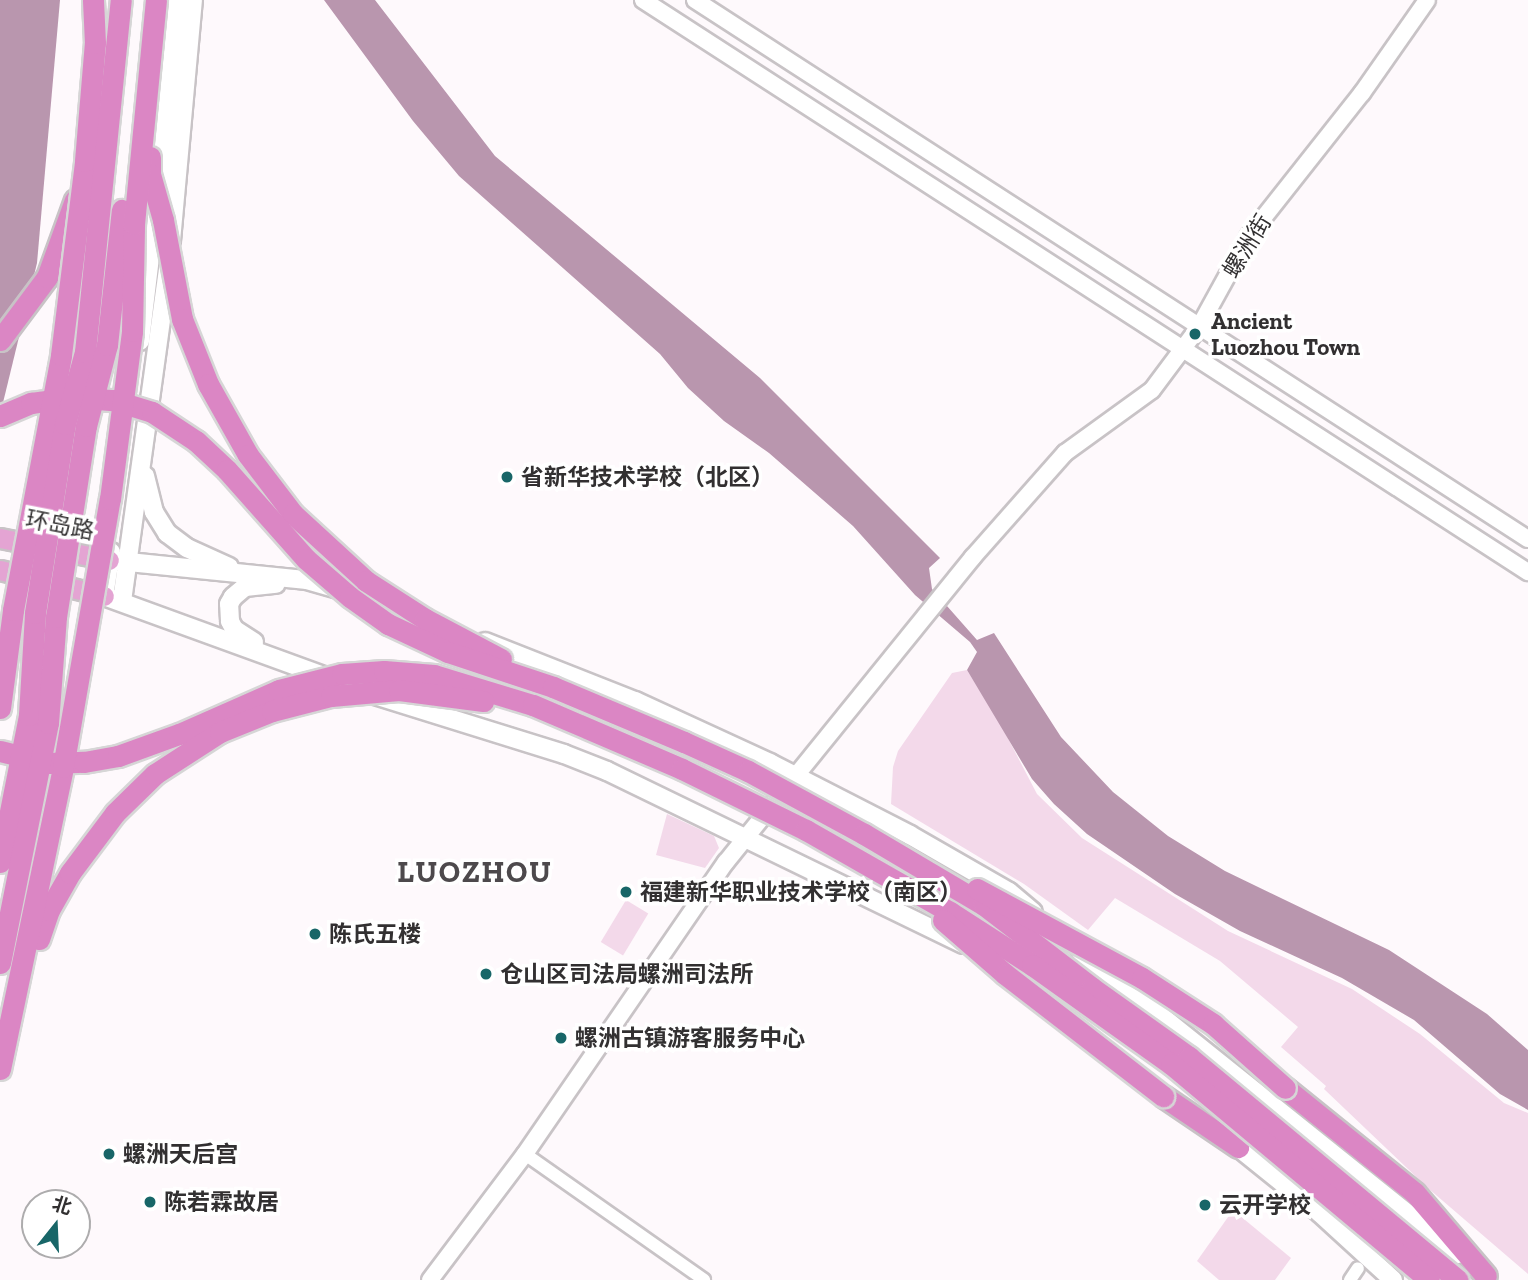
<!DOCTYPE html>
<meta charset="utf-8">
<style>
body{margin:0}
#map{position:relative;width:1528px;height:1280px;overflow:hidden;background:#fef9fc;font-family:"Zilla Slab","Noto Sans SC",serif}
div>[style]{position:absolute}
.green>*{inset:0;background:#f3d9ea;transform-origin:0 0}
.water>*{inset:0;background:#b996ae}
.roads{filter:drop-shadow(2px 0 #c8c3c6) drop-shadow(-2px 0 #c8c3c6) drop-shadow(0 2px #c8c3c6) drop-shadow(0 -2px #c8c3c6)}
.minor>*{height:12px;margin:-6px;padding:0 6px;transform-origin:6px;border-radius:6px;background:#fff}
.tertiary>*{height:16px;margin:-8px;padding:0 8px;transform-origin:8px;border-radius:8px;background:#fff}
.secondary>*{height:18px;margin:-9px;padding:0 9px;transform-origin:9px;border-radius:9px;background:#fff}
.primary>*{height:19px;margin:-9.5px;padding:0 9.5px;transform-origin:9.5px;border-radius:9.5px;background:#e4a4d3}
.trunk>*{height:21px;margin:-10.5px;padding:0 10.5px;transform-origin:10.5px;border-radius:10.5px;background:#db86c4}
.bridges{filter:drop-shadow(2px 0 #d6d6d6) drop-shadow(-2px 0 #d6d6d6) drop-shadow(0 2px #d6d6d6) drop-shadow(0 -2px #d6d6d6)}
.trunk-bridge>*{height:21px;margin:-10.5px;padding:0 10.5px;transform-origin:10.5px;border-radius:10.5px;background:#db86c4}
.dots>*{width:19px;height:19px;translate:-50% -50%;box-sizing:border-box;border:4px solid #fff;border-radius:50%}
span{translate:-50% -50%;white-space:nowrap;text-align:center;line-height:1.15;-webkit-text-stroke:7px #fff;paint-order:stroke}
.street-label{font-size:23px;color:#323031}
.poi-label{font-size:23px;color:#323031;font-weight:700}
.left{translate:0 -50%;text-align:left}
.district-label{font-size:30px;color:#4d494c;font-weight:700;letter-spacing:2px}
.north{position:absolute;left:21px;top:1189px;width:70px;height:70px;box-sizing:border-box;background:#fff;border:2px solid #adacad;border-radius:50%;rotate:18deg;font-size:19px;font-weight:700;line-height:28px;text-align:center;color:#323031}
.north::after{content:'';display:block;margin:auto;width:24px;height:32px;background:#186668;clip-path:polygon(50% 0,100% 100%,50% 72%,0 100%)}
</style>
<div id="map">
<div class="green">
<i style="clip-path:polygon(967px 670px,1000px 723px,1037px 794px,1082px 838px,1228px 931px,1352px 989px,1420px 1034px,1504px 1103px,1528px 1113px,1528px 1274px,1429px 1189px,1324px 1089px,1326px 1086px,1281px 1047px,1298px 1027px,1220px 961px,1115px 898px,1088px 930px,1024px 884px,891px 804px,893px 767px,898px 751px,952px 673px)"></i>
<i style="clip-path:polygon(667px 814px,714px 836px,719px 848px,705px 868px,656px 855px)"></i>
<i style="left:626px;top:900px;width:26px;height:49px;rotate:31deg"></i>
<i style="clip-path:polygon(1233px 1210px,1291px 1258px,1275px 1280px,1219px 1280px,1197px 1261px)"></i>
</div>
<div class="water">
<i style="clip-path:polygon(0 0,60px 0,37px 263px,0 415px)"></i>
<i style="clip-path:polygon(324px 0,375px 0,495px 156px,760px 378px,940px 558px,929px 568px,932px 589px,977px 640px,994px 633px,1061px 737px,1113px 792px,1168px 836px,1225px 871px,1389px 950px,1487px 1014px,1528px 1050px,1528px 1110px,1500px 1094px,1414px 1020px,1342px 978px,1240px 931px,1175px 894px,1087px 834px,1054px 804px,1032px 779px,967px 670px,977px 652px,970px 642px,915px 595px,853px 526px,769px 453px,724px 421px,688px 388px,660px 354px,459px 176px,413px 121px)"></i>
</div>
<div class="roads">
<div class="minor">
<i style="left:525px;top:1154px;width:219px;rotate:35.1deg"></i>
<i style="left:1350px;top:1280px;width:14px;rotate:-56deg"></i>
</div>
<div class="tertiary">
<i style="left:643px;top:0;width:1054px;rotate:32.88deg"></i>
<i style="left:695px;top:0;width:992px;rotate:32.91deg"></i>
<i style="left:430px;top:1280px;width:158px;rotate:-53deg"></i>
<i style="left:525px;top:1154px;width:354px;rotate:-55.5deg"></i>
<i style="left:726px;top:862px;width:392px;rotate:-51deg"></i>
<i style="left:973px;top:557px;width:139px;rotate:-48.5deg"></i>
<i style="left:1065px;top:453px;width:107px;rotate:-35.9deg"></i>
<i style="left:1152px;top:390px;width:79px;rotate:-53.3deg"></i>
<i style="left:1199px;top:327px;width:104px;rotate:-61.2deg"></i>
<i style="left:1249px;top:236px;width:182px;rotate:-51.7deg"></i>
<i style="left:1362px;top:93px;width:113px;rotate:-55deg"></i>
</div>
<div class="secondary">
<i style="left:171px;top:241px;width:242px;rotate:-84.8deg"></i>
<i style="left:140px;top:341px;width:176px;rotate:-83.2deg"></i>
<i style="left:161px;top:166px;width:167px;rotate:-84.8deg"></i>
<i style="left:145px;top:476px;width:37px;rotate:76deg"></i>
<i style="left:154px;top:512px;width:25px;rotate:58deg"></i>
<i style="left:167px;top:533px;width:25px;rotate:37deg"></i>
<i style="left:187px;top:548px;width:46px;rotate:24.3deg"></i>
<i style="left:111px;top:552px;width:45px;rotate:99deg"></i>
<i style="left:104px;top:596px;width:243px;rotate:20deg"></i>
<i style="left:109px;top:560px;width:199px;rotate:5.8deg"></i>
<i style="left:307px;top:580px;width:91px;rotate:16deg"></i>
<i style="left:122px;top:601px;width:336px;rotate:-82.1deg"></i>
<i style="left:254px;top:642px;width:24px;rotate:-147deg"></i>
<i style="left:234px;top:629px;width:9px;rotate:-117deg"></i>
<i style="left:230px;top:621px;width:17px;rotate:-93deg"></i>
<i style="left:229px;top:604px;width:8px;rotate:-60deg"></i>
<i style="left:233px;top:597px;width:16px;rotate:-40deg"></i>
<i style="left:245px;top:587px;width:31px;rotate:-6deg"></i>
<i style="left:485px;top:642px;width:161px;rotate:21.5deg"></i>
<i style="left:635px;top:701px;width:149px;rotate:24.7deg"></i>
<i style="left:770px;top:763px;width:157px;rotate:27.2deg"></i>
<i style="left:910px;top:835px;width:114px;rotate:29.9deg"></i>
<i style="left:1009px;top:892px;width:31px;rotate:40deg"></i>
<i style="left:368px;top:693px;width:205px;rotate:17.3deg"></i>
<i style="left:564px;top:754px;width:46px;rotate:21.6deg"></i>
<i style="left:607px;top:771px;width:396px;rotate:25.9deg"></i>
<i style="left:1081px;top:952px;width:483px;rotate:38.7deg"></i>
<i style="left:1228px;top:1139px;width:118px;rotate:38.8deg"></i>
<i style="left:1320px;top:1213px;width:99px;rotate:42.5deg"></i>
</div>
<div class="primary">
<i style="left:0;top:538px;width:111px;rotate:11.4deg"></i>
<i style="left:0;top:570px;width:107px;rotate:14deg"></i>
</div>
<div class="trunk">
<i style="left:0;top:340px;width:79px;rotate:-53.3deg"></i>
<i style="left:47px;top:277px;width:82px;rotate:-70deg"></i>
<i style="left:1285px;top:1088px;width:167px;rotate:38.9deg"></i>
<i style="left:1415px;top:1193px;width:109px;rotate:49.5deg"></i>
<i style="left:1163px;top:1096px;width:91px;rotate:34.2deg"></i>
</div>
</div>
<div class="bridges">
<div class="trunk-bridge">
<i style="left:150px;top:157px;width:17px;rotate:90deg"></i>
<i style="left:150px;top:174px;width:48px;rotate:74.2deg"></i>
<i style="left:163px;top:220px;width:101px;rotate:79.1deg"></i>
<i style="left:182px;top:319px;width:70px;rotate:68.2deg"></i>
<i style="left:208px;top:384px;width:81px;rotate:60.6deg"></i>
<i style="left:248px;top:455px;width:74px;rotate:52.7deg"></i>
<i style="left:293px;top:514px;width:99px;rotate:42.5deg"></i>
<i style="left:366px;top:581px;width:70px;rotate:32.8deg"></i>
<i style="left:425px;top:619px;width:86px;rotate:27.8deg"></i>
<i style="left:0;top:416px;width:34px;rotate:-23deg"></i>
<i style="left:31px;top:403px;width:44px;rotate:-7.8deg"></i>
<i style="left:75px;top:397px;width:38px;rotate:5deg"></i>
<i style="left:113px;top:400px;width:41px;rotate:17.1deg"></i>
<i style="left:152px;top:412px;width:53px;rotate:33.4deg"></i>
<i style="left:196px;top:441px;width:42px;rotate:43.1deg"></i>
<i style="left:227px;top:470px;width:119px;rotate:48.4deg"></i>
<i style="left:306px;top:559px;width:58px;rotate:40.8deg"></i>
<i style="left:350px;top:597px;width:47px;rotate:35.4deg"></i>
<i style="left:388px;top:624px;width:66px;rotate:25deg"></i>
<i style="left:448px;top:652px;width:111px;rotate:18.4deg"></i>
<i style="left:553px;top:687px;width:142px;rotate:22.8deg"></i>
<i style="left:684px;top:742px;width:70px;rotate:24.4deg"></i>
<i style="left:748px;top:771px;width:132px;rotate:28.5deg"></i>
<i style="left:864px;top:834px;width:139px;rotate:30.6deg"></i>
<i style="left:984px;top:905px;width:136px;rotate:37.5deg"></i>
<i style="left:1092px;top:988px;width:119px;rotate:35.4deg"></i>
<i style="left:1189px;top:1057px;width:349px;rotate:39.7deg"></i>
<i style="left:0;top:708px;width:99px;rotate:-82.4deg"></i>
<i style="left:13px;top:610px;width:259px;rotate:-79.3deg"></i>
<i style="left:61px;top:355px;width:195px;rotate:-82.9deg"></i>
<i style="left:85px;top:161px;width:118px;rotate:-85.2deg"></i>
<i style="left:95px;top:43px;width:43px;rotate:-92.7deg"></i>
<i style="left:0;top:751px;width:50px;rotate:13.8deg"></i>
<i style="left:49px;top:763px;width:35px;rotate:-2deg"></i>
<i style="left:84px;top:762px;width:35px;rotate:-10deg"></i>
<i style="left:118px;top:756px;width:65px;rotate:-19.8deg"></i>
<i style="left:179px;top:734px;width:109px;rotate:-23.7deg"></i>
<i style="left:279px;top:690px;width:65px;rotate:-14.3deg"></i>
<i style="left:342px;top:674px;width:42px;rotate:-4.1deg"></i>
<i style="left:384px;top:671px;width:50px;rotate:4.6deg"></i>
<i style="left:434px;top:675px;width:103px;rotate:16.9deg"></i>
<i style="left:533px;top:705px;width:162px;rotate:23.2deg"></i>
<i style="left:682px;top:769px;width:138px;rotate:26.2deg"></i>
<i style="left:806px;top:830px;width:166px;rotate:29.7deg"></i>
<i style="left:950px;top:912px;width:98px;rotate:32.9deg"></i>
<i style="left:1032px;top:965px;width:171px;rotate:35.5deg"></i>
<i style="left:1171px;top:1064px;width:336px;rotate:39.9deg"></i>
<i style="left:0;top:862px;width:150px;rotate:-78.8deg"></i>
<i style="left:29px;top:715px;width:102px;rotate:-86.6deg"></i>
<i style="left:35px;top:613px;width:191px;rotate:-81deg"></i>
<i style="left:65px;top:424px;width:75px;rotate:-74.5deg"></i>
<i style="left:85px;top:352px;width:354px;rotate:-84.2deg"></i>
<i style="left:977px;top:889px;width:187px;rotate:28.3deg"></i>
<i style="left:1142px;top:978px;width:85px;rotate:32.9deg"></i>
<i style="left:1213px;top:1024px;width:96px;rotate:41.6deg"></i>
<i style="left:943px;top:920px;width:82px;rotate:41.1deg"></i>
<i style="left:1005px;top:974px;width:200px;rotate:37.7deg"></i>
<i style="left:39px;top:939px;width:31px;rotate:-71deg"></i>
<i style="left:49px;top:910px;width:43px;rotate:-60.4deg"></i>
<i style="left:70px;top:873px;width:75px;rotate:-53.1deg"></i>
<i style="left:115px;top:813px;width:56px;rotate:-44.3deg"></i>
<i style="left:155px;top:774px;width:77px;rotate:-32.9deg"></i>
<i style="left:220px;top:732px;width:56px;rotate:-22deg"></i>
<i style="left:272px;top:711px;width:61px;rotate:-14.3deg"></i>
<i style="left:331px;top:696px;width:68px;rotate:-5deg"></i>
<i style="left:399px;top:690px;width:85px;rotate:7.5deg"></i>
<i style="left:0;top:963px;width:245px;rotate:-78.7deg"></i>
<i style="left:48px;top:723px;width:106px;rotate:-85.7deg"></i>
<i style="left:56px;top:617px;width:193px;rotate:-81.1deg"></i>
<i style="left:86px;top:426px;width:84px;rotate:-75.5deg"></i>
<i style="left:107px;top:345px;width:136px;rotate:-83.7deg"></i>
<i style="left:0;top:1069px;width:309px;rotate:-78.2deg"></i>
<i style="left:63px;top:767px;width:272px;rotate:-80.1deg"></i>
<i style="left:110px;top:499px;width:169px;rotate:-82.5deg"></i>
<i style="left:132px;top:331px;width:107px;rotate:-88.9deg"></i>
<i style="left:134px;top:224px;width:225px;rotate:-84.4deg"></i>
</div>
</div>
<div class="dots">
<i style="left:1195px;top:334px;background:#186668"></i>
<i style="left:507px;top:477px;background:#186668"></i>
<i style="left:626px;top:892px;background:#186668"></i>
<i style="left:315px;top:934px;background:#186668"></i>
<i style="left:486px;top:974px;background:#186668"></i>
<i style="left:561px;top:1038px;background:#186668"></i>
<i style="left:109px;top:1154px;background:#186668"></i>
<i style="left:150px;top:1202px;background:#186668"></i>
<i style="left:1205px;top:1205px;background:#186668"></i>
</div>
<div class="street-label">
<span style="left:1247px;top:246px;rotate:-58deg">螺洲街</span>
<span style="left:60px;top:525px;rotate:11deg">环岛路</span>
</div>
<div class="poi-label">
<span class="left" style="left:1211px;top:334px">Ancient<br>Luozhou Town</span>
<span class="left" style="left:521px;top:477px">省新华技术学校（北区）</span>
<span class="left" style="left:640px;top:892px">福建新华职业技术学校（南区）</span>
<span class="left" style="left:329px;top:934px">陈氏五楼</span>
<span class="left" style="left:500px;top:974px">仓山区司法局螺洲司法所</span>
<span class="left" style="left:575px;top:1038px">螺洲古镇游客服务中心</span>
<span class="left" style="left:123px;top:1154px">螺洲天后宫</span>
<span class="left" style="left:164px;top:1202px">陈若霖故居</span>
<span class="left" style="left:1219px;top:1205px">云开学校</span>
</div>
<div class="district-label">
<span style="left:475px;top:872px">LUOZHOU</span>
</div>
<div class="north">北</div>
</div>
